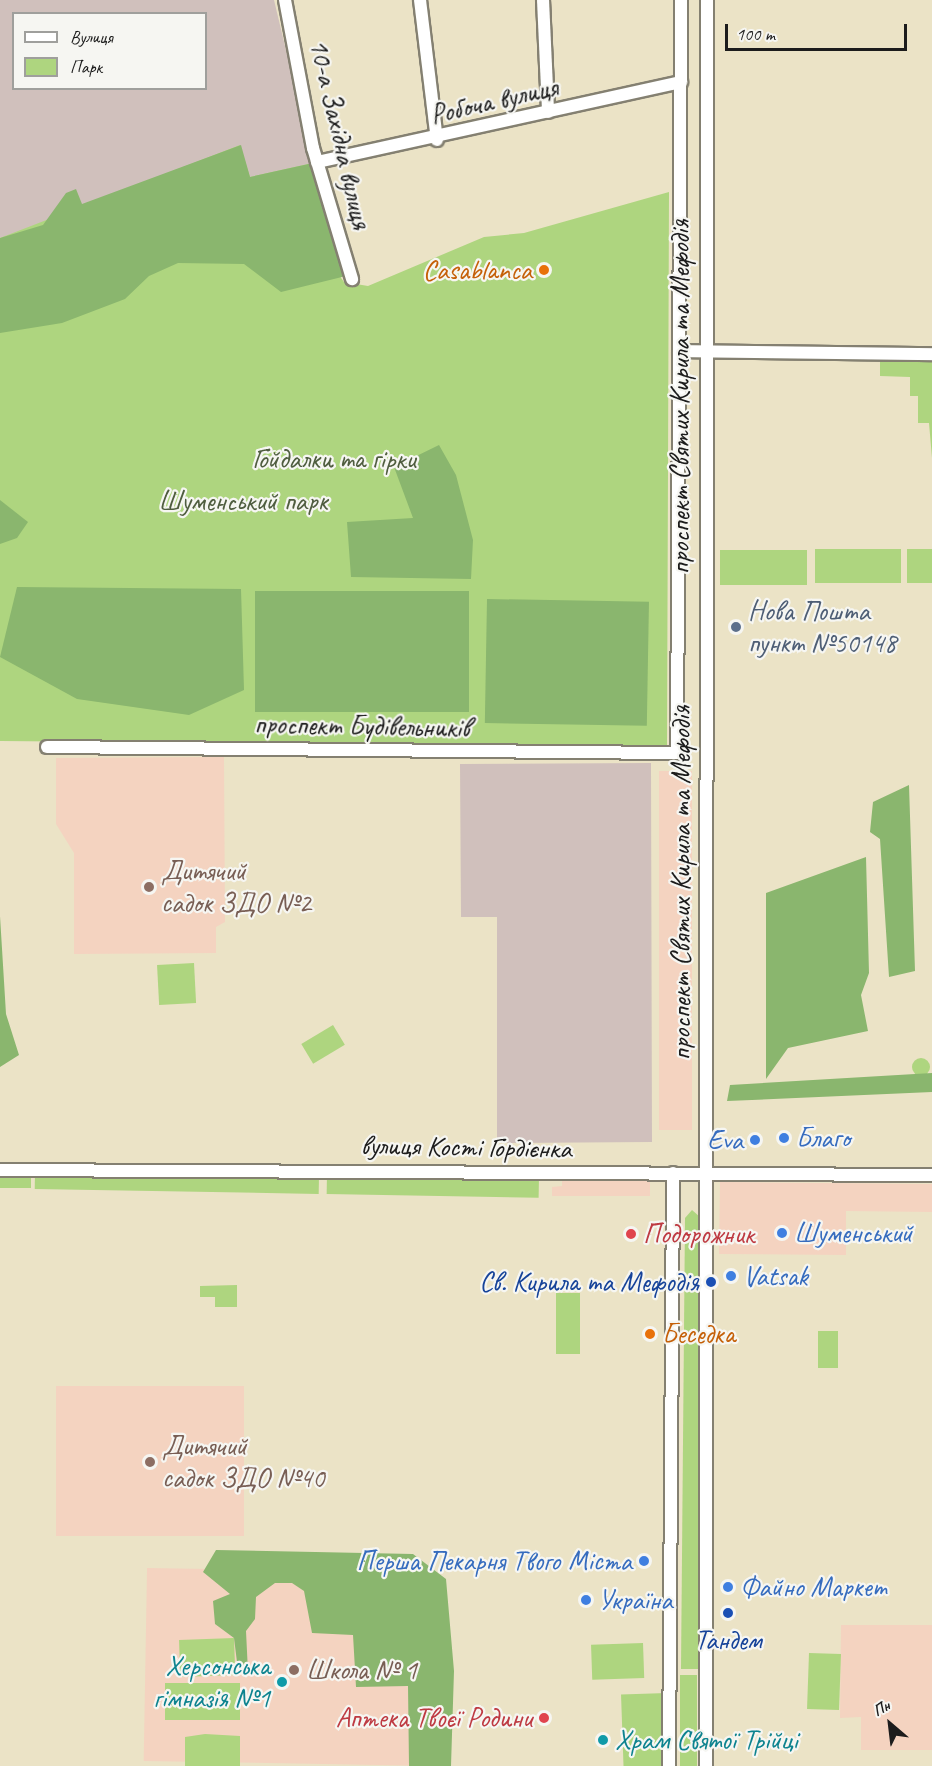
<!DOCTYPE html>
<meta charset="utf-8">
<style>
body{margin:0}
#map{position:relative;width:932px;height:1766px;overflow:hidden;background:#ebe3c6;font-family:Caveat,sans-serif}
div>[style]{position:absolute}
.built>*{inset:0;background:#f4d3c0;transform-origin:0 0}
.industrial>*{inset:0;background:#d0c0bc}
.green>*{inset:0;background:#aed57f;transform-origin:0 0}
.round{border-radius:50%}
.forest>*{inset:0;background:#8ab66e;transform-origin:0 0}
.roads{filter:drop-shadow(2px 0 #848071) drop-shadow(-2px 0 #848071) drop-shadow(0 2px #848071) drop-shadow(0 -2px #848071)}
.street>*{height:12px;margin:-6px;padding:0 6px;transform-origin:6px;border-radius:6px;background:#fff}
.dots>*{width:16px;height:16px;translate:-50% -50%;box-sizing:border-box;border:3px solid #f6f6f2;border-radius:50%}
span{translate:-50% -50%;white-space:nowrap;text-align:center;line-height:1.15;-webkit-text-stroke:4.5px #f6f6f2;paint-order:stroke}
.street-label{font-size:28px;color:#1c1c1c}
.food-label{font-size:28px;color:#c56008}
.right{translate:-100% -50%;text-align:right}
.left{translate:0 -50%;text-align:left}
.park-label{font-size:28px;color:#4f5d3f}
.service-label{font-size:28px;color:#4e5e75}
.education-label{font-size:28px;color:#785e54}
.shop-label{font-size:28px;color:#366cbe}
.health-label{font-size:28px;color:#be3a42}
.transit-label{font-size:28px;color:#164399}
.culture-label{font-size:28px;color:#0d838f}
.legend{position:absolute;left:12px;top:12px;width:195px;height:78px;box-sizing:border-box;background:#f6f6f2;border:2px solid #9f9f9c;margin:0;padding:8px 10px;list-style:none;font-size:18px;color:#1c1c1c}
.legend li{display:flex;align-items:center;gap:12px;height:30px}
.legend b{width:30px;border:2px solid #9f9f9c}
.north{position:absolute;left:860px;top:1694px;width:60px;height:60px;-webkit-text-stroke:4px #f6f6f2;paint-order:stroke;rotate:332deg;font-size:16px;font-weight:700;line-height:24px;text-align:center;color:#1c1c1c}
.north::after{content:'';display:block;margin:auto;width:21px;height:27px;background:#1c1c1c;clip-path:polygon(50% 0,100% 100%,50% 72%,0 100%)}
.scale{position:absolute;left:725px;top:24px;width:182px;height:27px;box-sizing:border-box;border:3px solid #1c1c1c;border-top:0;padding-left:8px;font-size:18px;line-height:21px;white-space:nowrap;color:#1c1c1c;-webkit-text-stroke:4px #f6f6f2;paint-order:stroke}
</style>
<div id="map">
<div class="built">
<i style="clip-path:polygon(224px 757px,225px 922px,216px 927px,216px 953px,74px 954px,74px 853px,56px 824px,56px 758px)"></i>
<i style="left:659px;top:771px;width:33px;height:359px"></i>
<i style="clip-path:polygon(562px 1179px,650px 1179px,650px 1196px,552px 1196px,552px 1187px,562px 1186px)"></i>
<i style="clip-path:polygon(720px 1182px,932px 1184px,932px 1212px,846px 1211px,846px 1255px,719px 1254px)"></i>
<i style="left:56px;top:1386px;width:188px;height:150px"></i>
<i style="left:438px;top:1573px;width:193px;height:291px;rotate:91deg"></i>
<i style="clip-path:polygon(841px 1625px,932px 1625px,932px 1750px,861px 1750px,861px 1717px,840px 1718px)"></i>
</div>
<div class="industrial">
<i style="clip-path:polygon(evenodd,0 0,274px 0,313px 163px,0 238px,0 0,14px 14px,206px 14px,206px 88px,14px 88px,14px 14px)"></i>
<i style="clip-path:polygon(651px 763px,652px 1142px,497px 1143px,497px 917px,461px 917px,460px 764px)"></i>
</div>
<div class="green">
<i style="clip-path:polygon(240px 145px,250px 177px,313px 163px,334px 268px,344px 282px,368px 286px,484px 237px,524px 233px,669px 192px,667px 747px,0 741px,0 238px)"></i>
<i style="clip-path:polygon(880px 359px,932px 360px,932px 458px,929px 423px,918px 423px,918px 396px,910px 396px,910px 377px,880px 376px)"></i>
<i style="left:901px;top:549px;width:34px;height:86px;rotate:90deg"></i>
<i style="left:932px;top:549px;width:34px;height:25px;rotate:90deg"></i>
<i style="left:807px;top:550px;width:35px;height:87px;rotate:90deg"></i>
<i style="left:194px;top:963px;width:40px;height:37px;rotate:87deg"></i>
<i style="left:333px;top:1025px;width:23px;height:37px;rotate:59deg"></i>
<i class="round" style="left:912px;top:1058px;width:18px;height:18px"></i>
<i style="left:0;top:1173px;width:31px;height:15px"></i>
<i style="left:35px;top:1173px;width:284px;height:16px;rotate:1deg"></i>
<i style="left:327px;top:1174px;width:212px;height:20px;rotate:1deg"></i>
<i style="clip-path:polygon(692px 1210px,700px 1217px,698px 1669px,681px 1669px,685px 1218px)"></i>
<i style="clip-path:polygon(237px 1285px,237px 1307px,215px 1307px,215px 1297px,200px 1297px,200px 1286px)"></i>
<i style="left:556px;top:1293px;width:24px;height:61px"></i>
<i style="left:818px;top:1331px;width:20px;height:37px"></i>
<i style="left:234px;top:1638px;width:37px;height:55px;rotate:88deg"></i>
<i style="left:643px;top:1643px;width:35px;height:52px;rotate:88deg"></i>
<i style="left:809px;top:1653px;width:32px;height:56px;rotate:2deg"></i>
<i style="left:697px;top:1675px;width:91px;height:17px;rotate:90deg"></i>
<i style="left:165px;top:1683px;width:75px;height:37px"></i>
<i style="left:667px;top:1693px;width:73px;height:46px;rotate:88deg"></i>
<i style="clip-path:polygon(205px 1734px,240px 1736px,240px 1766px,185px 1766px,185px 1737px)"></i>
</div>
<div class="forest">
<i style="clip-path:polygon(241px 145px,250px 177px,313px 163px,346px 276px,281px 292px,244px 264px,178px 263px,149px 276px,125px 299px,62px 323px,0 333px,0 238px,43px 225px,66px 193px,76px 189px,82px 204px)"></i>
<i style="clip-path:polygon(439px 445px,456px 475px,473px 540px,471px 579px,351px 577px,347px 522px,413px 518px,394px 467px)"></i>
<i style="clip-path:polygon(0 500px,28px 522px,17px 538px,0 544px)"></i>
<i style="clip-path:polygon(17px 587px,241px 589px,244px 690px,189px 715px,77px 699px,0 657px)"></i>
<i style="left:255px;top:591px;width:214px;height:121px"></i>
<i style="left:487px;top:599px;width:162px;height:124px;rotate:1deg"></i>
<i style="clip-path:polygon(909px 785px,915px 971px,889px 977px,880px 839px,870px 832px,873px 802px)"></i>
<i style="clip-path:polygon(866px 857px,869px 973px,861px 995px,868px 1031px,788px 1048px,766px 1079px,766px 893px)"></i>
<i style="clip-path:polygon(0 916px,6px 1014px,19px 1055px,0 1067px)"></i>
<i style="clip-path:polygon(932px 1073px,932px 1092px,727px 1101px,730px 1085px)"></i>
<i style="clip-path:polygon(216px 1550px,413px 1554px,446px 1579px,454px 1671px,451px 1766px,409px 1766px,408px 1686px,356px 1687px,353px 1635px,312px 1633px,304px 1591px,292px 1583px,275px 1583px,256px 1597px,255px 1619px,246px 1631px,248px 1672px,238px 1670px,234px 1638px,215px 1624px,213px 1601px,230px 1594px,203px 1572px)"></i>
</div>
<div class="roads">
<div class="street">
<i style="left:285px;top:0;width:151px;rotate:79.3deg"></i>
<i style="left:313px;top:148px;width:137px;rotate:73.4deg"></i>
<i style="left:420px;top:0;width:141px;rotate:83.1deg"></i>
<i style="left:543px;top:0;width:112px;rotate:87.4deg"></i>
<i style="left:317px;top:162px;width:373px;rotate:-12.4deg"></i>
<i style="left:679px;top:351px;width:253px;rotate:0.7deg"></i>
<i style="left:47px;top:747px;width:630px;rotate:0.55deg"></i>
<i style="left:677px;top:753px;width:753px;rotate:-89.7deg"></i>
<i style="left:0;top:1170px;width:932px;rotate:0.31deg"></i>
<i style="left:669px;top:1766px;width:593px;rotate:-89.61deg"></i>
<i style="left:706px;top:1766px;width:1766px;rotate:-89.97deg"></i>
</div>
</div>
<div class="dots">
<i style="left:544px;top:270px;background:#e8710a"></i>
<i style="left:736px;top:627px;background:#5c6f8a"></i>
<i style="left:149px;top:887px;background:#8d6e63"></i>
<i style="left:784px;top:1138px;background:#3f7fe0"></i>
<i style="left:755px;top:1140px;background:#3f7fe0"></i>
<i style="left:782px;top:1233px;background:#3f7fe0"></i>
<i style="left:631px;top:1234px;background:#e0444e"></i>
<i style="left:731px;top:1276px;background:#3f7fe0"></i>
<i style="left:711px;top:1282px;background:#1a4fb4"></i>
<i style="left:650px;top:1334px;background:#e8710a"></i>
<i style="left:150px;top:1462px;background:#8d6e63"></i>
<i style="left:644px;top:1561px;background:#3f7fe0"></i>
<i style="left:728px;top:1587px;background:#3f7fe0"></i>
<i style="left:586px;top:1600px;background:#3f7fe0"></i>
<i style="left:728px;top:1613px;background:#1a4fb4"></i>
<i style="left:294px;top:1670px;background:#8d6e63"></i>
<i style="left:282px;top:1682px;background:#0f9aa8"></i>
<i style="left:544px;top:1718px;background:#e0444e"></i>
<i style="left:603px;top:1740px;background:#0f9aa8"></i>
</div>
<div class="street-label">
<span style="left:494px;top:101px;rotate:-13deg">Робоча вулиця</span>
<span style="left:340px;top:134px;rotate:77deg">10-а Західна вулиця</span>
<span style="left:680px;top:397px;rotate:-90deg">проспект Святих Кирила та Мефодія</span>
<span style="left:362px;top:726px;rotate:1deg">проспект Будівельників</span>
<span style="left:681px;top:883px;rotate:-90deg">проспект Святих Кирила та Мефодія</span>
<span style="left:466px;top:1147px;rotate:1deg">вулиця Кості Гордієнка</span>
</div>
<div class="food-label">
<span class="right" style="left:532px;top:270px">Casablanca</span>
<span class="left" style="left:662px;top:1334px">Беседка</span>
</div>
<div class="park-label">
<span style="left:334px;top:459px">Гойдалки та гірки</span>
<span style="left:243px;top:501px">Шуменський парк</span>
</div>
<div class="service-label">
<span class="left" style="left:748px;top:627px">Нова Пошта<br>пункт №50148</span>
</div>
<div class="education-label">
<span class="left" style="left:161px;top:887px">Дитячий<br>садок ЗДО №2</span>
<span class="left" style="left:162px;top:1462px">Дитячий<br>садок ЗДО №40</span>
<span class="left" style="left:306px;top:1670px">Школа № 1</span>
</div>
<div class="shop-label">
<span class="left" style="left:796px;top:1138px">Благо</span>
<span class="right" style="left:743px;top:1140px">Eva</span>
<span class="left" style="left:794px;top:1233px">Шуменський</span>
<span class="left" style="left:743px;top:1276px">Vatsak</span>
<span class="right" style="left:632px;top:1561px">Перша Пекарня Твого Міста</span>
<span class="left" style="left:740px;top:1587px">Файно Маркет</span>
<span class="left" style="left:598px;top:1600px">Україна</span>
</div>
<div class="health-label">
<span class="left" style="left:643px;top:1234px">Подорожник</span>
<span class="right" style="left:532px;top:1718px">Аптека Твоєї Родини</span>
</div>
<div class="transit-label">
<span class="right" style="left:699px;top:1282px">Св. Кирила та Мефодія</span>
<span style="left:728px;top:1640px">Тандем</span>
</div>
<div class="culture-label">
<span class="right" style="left:270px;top:1682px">Херсонська<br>гімназія №1</span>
<span class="left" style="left:615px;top:1740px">Храм Святої Трійці</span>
</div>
<ul class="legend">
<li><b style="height:8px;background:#fff"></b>Вулиця</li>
<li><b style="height:16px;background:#aed57f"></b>Парк</li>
</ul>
<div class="north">Пн</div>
<div class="scale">100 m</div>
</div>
